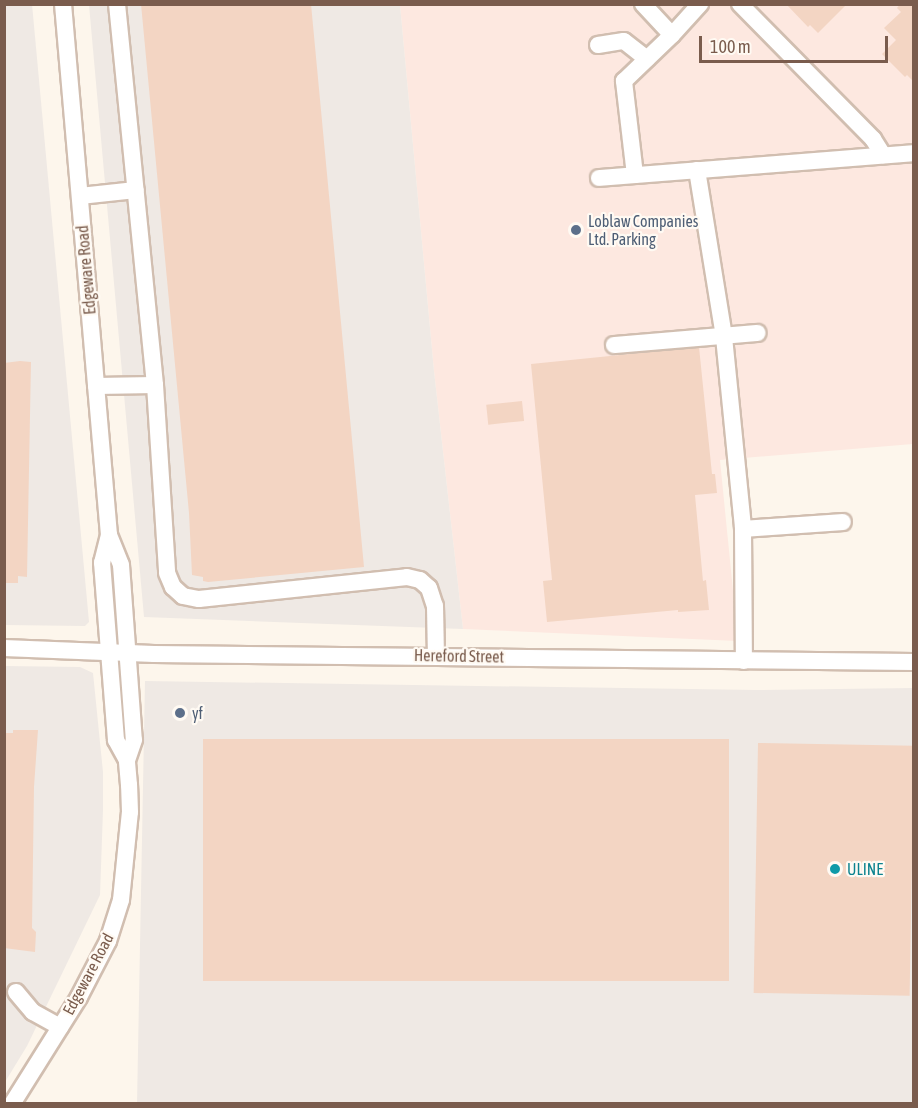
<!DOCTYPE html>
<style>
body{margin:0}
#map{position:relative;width:918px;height:1108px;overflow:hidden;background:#fdf6ec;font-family:"Asap Condensed",sans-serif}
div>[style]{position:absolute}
.commercial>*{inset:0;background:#fde8e0}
.industrial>*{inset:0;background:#efe9e4}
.building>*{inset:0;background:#f3d5c3;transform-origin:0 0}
.roads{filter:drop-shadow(2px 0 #d1beb0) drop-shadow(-2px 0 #d1beb0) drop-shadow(0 2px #d1beb0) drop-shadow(0 -2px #d1beb0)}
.minor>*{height:16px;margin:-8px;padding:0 8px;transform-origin:8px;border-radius:8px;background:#fff}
.dots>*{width:16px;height:16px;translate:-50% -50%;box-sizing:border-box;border:3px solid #fffaf3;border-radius:50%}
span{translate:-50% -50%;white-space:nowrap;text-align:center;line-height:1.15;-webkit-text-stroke:4.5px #fffaf3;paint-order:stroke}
.service-label{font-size:16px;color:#4e5e75}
.left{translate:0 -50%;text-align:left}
.street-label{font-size:16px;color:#7a5c4d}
.culture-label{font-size:16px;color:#0d838f}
.frame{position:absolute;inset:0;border:6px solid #7a5c4d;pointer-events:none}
.scale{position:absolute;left:699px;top:36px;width:189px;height:27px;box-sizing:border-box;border:3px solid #7a5c4d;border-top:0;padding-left:8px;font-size:18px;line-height:21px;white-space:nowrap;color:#7a5c4d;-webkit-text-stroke:4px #fffaf3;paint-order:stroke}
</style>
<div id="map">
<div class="commercial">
<i style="clip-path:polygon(400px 5px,913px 5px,913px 444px,720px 460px,738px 641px,463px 629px,434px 371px)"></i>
</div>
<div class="industrial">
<i style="clip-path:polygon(32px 4px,89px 622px,85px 626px,5px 625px,4px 5px)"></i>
<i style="clip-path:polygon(89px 5px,400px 5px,434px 371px,463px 629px,144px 617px)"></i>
<i style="clip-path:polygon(5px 666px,80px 667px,93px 673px,103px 772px,103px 810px,100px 895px,27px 1046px,5px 1082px)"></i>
<i style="clip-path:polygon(145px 681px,756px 690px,913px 688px,913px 1103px,137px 1104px)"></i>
</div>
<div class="building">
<i style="clip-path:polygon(141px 4px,311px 4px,364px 567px,208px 582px,203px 581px,203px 577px,192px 575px,189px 513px)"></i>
<i style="clip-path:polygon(786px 4px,847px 4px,818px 33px,810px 25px,808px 27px)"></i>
<i style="clip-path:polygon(900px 4px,914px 4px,914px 82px,907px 75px,905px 77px,882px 54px,896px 40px,884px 28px,901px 12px,897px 8px)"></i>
<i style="clip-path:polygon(699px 347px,712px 474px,715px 474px,717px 493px,695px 495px,703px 581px,706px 580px,709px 610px,678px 612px,678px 610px,547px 622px,543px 581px,552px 580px,531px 364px)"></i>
<i style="clip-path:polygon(20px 361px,31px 362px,27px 577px,18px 576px,18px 583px,4px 583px,4px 363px)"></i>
<i style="left:522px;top:401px;width:20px;height:36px;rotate:84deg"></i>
<i style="clip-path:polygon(13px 730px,38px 730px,34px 787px,32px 928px,36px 932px,35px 952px,4px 948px,4px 733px,13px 733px)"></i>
<i style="left:203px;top:739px;width:526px;height:242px"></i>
<i style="left:758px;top:743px;width:156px;height:250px;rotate:1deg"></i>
</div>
<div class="roads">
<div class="minor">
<i style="left:63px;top:4px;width:533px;rotate:85.05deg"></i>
<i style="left:109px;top:535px;width:32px;rotate:68deg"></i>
<i style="left:121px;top:565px;width:175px;rotate:85.8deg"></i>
<i style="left:134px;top:740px;width:21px;rotate:109deg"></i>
<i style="left:117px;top:4px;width:383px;rotate:84.3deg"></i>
<i style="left:155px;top:385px;width:188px;rotate:86.3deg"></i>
<i style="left:167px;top:573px;width:15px;rotate:67deg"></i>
<i style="left:173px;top:587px;width:13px;rotate:42deg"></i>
<i style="left:183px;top:596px;width:16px;rotate:11deg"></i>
<i style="left:199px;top:599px;width:209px;rotate:-6deg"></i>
<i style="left:407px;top:577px;width:13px;rotate:13deg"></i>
<i style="left:420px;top:580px;width:12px;rotate:42deg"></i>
<i style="left:429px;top:588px;width:19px;rotate:72deg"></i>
<i style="left:435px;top:606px;width:50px;rotate:88.9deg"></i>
<i style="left:643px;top:4px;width:42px;rotate:46.9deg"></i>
<i style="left:672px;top:35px;width:42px;rotate:-47.9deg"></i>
<i style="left:740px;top:4px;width:190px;rotate:45.4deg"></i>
<i style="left:873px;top:139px;width:19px;rotate:58deg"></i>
<i style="left:598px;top:45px;width:26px;rotate:-9deg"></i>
<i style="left:624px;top:41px;width:29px;rotate:38deg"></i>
<i style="left:697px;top:170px;width:169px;rotate:80.8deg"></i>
<i style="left:724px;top:337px;width:193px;rotate:84.3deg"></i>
<i style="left:743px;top:529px;width:132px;rotate:89.6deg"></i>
<i style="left:635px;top:175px;width:95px;rotate:-96.7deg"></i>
<i style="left:624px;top:81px;width:66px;rotate:-43.8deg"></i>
<i style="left:599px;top:178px;width:316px;rotate:-4.5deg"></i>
<i style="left:80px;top:196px;width:56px;rotate:-6.1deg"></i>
<i style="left:614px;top:345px;width:144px;rotate:-4.8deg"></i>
<i style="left:96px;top:386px;width:59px;rotate:-1deg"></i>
<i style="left:743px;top:529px;width:100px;rotate:-4deg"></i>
<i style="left:4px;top:648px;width:150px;rotate:2.3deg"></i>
<i style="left:154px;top:654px;width:760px;rotate:0.6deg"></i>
<i style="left:16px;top:992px;width:26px;rotate:50deg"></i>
<i style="left:33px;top:1012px;width:31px;rotate:29deg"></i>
<i style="left:12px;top:1104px;width:126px;rotate:-57.9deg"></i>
<i style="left:79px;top:997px;width:63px;rotate:-62.6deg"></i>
<i style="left:108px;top:941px;width:43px;rotate:-72.4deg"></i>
<i style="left:121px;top:900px;width:88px;rotate:-84.2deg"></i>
<i style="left:130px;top:812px;width:27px;rotate:-92deg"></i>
<i style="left:129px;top:785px;width:25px;rotate:-95deg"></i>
<i style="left:127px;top:760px;width:23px;rotate:-119deg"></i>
<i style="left:116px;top:740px;width:178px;rotate:-94.5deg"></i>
<i style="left:102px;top:563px;width:29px;rotate:-76deg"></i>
</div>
</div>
<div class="dots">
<i style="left:576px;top:230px;background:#5c6f8a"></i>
<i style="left:180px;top:713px;background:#5c6f8a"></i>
<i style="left:835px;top:869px;background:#0f9aa8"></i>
</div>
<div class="service-label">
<span class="left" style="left:588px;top:230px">Loblaw Companies<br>Ltd. Parking</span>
<span class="left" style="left:192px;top:713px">yf</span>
</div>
<div class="street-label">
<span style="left:86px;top:270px;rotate:-95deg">Edgeware Road</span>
<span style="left:459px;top:656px;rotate:1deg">Hereford Street</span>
<span style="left:88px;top:974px;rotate:-62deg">Edgeware Road</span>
</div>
<div class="culture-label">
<span class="left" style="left:847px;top:869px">ULINE</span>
</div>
<div class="frame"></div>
<div class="scale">100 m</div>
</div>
